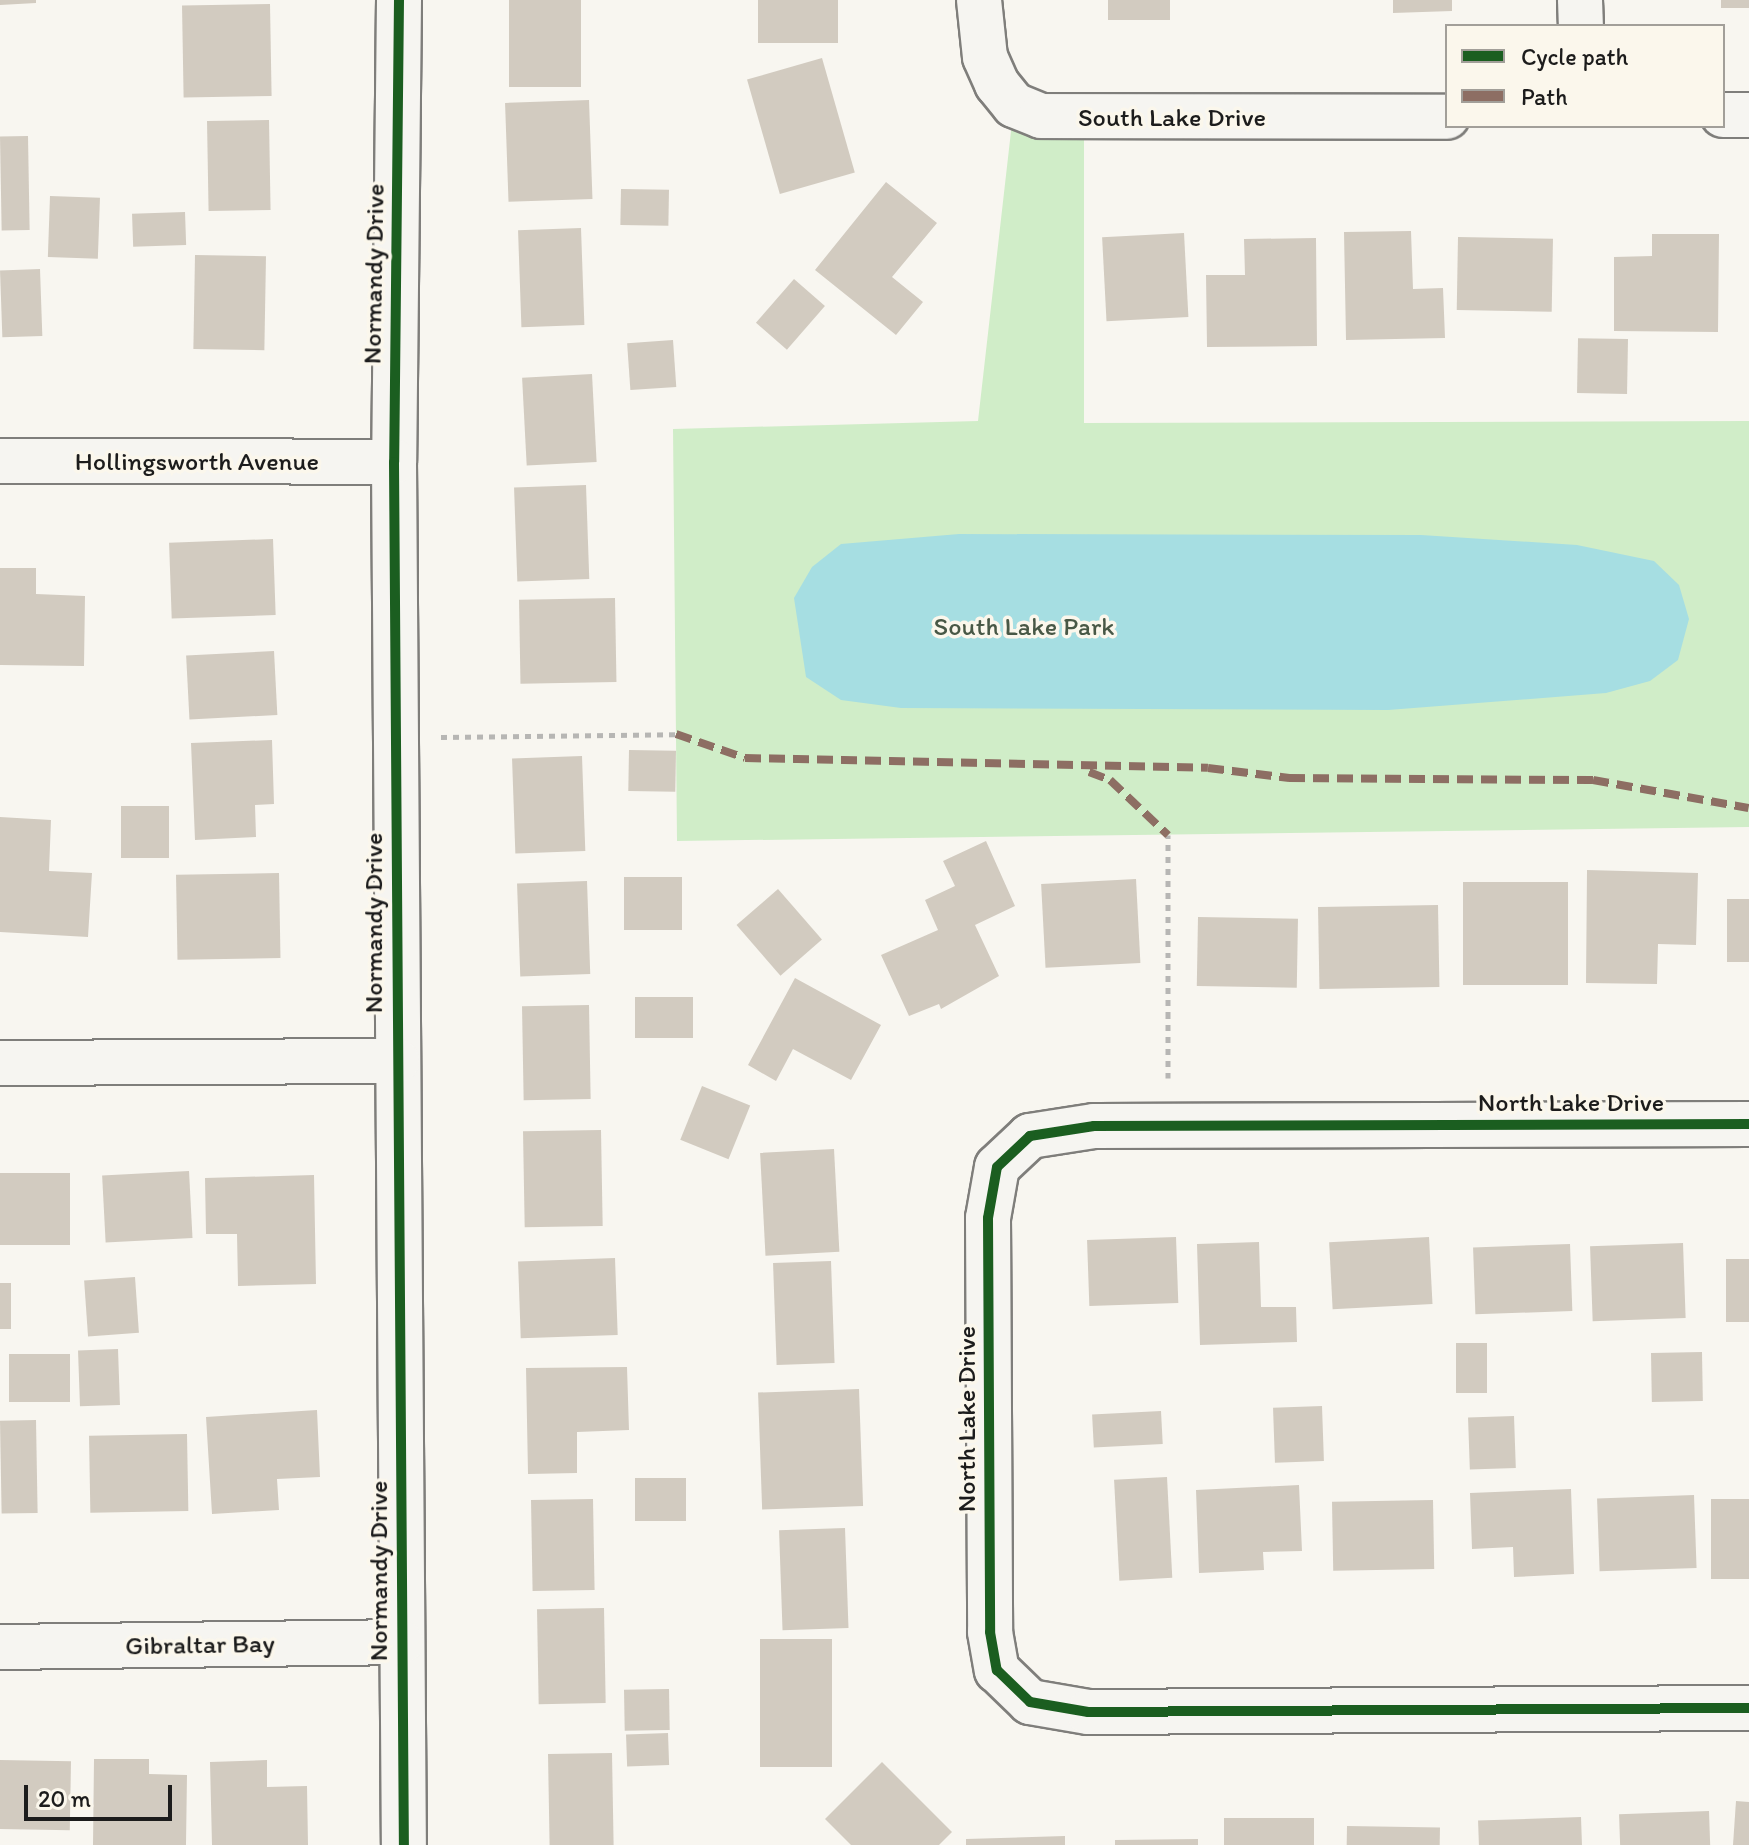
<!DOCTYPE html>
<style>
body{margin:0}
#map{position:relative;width:1749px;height:1845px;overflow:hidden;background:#f8f6f0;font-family:Itim,sans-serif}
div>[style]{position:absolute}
.green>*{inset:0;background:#d0edc8}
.water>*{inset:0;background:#a6dee2}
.building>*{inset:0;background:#d2cbc0;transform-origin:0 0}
.path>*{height:5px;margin-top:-2.5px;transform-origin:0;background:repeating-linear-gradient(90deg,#b7b6b4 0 6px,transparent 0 12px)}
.roads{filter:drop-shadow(2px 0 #7f7e7b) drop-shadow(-2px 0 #7f7e7b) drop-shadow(0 2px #7f7e7b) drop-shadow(0 -2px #7f7e7b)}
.minor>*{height:44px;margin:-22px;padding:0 22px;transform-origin:22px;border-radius:22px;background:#f6f5f1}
.quiet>*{height:8px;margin-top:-4px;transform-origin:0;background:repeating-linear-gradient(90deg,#8d6e63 0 16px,transparent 0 24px)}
.cycleway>*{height:10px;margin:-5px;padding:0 5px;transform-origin:5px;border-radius:5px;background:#1b5e20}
span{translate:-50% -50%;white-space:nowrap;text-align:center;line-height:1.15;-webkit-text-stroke:7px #fbf7ec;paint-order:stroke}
.street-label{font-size:26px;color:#1c1c1c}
.park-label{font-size:26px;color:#485846}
.legend{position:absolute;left:1445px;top:24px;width:280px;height:104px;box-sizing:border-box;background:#fbf7ec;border:2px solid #a29f99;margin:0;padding:10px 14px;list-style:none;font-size:24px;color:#1c1c1c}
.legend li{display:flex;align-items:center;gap:16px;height:40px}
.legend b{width:40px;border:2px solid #a29f99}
.scale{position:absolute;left:24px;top:1785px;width:148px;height:36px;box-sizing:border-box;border:4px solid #1c1c1c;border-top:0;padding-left:10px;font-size:24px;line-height:28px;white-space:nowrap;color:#1c1c1c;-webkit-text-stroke:6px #fbf7ec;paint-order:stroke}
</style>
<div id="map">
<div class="green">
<i style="clip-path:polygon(1014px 105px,1084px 120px,1084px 423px,1749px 421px,1749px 827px,677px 841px,673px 429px,978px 421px)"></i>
</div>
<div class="water">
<i style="clip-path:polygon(959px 534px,1421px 535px,1577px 545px,1654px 561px,1679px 585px,1689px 619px,1678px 660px,1650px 681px,1606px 693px,1388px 710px,901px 708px,841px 700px,806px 677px,794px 598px,812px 567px,841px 544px)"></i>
</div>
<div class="building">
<i style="clip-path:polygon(0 0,36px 0,36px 3px,0 5px)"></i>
<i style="left:509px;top:0;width:72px;height:87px"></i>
<i style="left:758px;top:0;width:80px;height:43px"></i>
<i style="left:1108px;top:0;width:62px;height:20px"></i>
<i style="clip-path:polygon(1393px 0,1452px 0,1452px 11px,1393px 13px)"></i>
<i style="left:1721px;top:0;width:28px;height:8px"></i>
<i style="left:270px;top:4px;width:92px;height:88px;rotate:89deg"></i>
<i style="left:822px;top:58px;width:119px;height:78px;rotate:74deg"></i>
<i style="left:589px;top:100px;width:99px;height:84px;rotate:88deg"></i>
<i style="left:269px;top:120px;width:90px;height:62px;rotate:89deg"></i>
<i style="left:28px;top:136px;width:94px;height:28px;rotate:89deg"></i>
<i style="clip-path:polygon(886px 182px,937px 223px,892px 277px,923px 302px,896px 335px,815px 270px)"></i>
<i style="left:621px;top:189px;width:48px;height:36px;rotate:1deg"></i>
<i style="left:50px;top:196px;width:50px;height:61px;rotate:2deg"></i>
<i style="left:185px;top:212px;width:33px;height:53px;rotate:88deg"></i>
<i style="left:581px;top:228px;width:97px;height:63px;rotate:88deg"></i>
<i style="clip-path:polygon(1411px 231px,1413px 289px,1443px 288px,1445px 338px,1346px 340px,1344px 232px)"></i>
<i style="left:1184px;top:233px;width:84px;height:82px;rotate:87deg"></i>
<i style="clip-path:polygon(1652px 234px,1719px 234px,1718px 332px,1614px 331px,1614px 257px,1652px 256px)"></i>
<i style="left:1458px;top:237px;width:95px;height:73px;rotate:1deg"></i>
<i style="clip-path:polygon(1316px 238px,1317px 346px,1207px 347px,1206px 275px,1245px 275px,1244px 239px)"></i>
<i style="left:195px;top:255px;width:71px;height:94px;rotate:1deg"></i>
<i style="left:40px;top:269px;width:67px;height:40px;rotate:88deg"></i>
<i style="left:794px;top:279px;width:41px;height:58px;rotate:41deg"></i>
<i style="left:1628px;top:339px;width:55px;height:50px;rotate:91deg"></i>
<i style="left:673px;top:340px;width:47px;height:46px;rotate:86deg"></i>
<i style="left:592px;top:374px;width:88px;height:70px;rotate:87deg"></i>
<i style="left:586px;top:485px;width:94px;height:72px;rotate:88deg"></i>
<i style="left:273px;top:539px;width:76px;height:104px;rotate:88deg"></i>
<i style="clip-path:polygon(0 568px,36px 568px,36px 594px,85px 596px,84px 666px,0 665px)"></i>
<i style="left:615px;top:598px;width:84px;height:96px;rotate:89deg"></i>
<i style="left:274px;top:651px;width:64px;height:88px;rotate:87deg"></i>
<i style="clip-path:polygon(272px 740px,274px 804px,255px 805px,256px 837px,195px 840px,191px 743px)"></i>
<i style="left:629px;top:750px;width:47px;height:41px;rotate:1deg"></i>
<i style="left:582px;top:756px;width:95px;height:70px;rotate:88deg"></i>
<i style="left:121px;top:806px;width:48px;height:52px"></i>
<i style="clip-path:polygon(0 817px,51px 820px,49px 871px,92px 873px,88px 937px,0 932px)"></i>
<i style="clip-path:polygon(986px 841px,1015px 906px,975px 925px,999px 976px,941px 1009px,939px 1004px,909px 1016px,881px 955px,938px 930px,925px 900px,955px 886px,943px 861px)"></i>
<i style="clip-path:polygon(1587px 870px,1698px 873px,1696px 945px,1658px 944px,1657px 984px,1586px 983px)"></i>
<i style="left:279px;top:873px;width:85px;height:103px;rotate:89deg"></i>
<i style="left:624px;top:877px;width:58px;height:53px"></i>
<i style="left:1136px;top:879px;width:84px;height:95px;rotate:87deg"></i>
<i style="left:587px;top:881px;width:93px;height:70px;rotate:88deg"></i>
<i style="left:1463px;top:882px;width:105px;height:103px"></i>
<i style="left:778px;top:889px;width:67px;height:55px;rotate:49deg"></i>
<i style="left:1749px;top:899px;width:63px;height:22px;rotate:90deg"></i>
<i style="left:1438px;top:905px;width:82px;height:120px;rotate:89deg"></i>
<i style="left:1198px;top:917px;width:100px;height:69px;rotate:1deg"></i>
<i style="clip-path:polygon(795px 978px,881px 1025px,851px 1080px,793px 1049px,776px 1081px,748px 1065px)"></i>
<i style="left:693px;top:997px;width:41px;height:58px;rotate:90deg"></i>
<i style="left:589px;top:1005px;width:94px;height:67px;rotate:89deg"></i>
<i style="left:702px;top:1086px;width:52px;height:58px;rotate:22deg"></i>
<i style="left:601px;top:1130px;width:96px;height:78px;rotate:89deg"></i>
<i style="left:834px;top:1149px;width:103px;height:74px;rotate:87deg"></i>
<i style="left:189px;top:1171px;width:67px;height:87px;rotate:87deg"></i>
<i style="left:0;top:1173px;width:70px;height:72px"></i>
<i style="clip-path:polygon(314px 1175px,316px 1284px,238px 1286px,237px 1234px,206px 1234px,205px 1178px)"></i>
<i style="left:1176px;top:1237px;width:66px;height:89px;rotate:88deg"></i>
<i style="left:1429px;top:1237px;width:67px;height:100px;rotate:87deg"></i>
<i style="clip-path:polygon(1259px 1242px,1261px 1307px,1296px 1307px,1297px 1342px,1200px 1345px,1197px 1244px)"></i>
<i style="left:1683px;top:1243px;width:75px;height:93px;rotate:88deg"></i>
<i style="left:1570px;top:1244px;width:67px;height:97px;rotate:88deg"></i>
<i style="left:615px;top:1258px;width:77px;height:97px;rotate:88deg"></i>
<i style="left:1726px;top:1259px;width:23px;height:63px"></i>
<i style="left:831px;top:1261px;width:102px;height:58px;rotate:88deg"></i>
<i style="left:135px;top:1277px;width:56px;height:51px;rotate:86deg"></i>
<i style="left:0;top:1283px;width:11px;height:46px"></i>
<i style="left:1487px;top:1343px;width:50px;height:31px;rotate:90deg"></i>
<i style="left:118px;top:1349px;width:56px;height:40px;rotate:88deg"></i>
<i style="left:1702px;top:1352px;width:49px;height:51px;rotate:89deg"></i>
<i style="left:70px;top:1354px;width:48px;height:61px;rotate:90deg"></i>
<i style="clip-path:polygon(627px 1367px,629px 1430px,577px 1432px,577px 1473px,528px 1474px,526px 1368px)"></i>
<i style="left:859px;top:1389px;width:117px;height:101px;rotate:88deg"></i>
<i style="left:1322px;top:1406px;width:55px;height:49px;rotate:88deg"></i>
<i style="clip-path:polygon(317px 1410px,320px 1477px,277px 1479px,279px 1510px,212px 1514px,206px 1417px)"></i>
<i style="left:1161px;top:1411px;width:33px;height:69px;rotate:87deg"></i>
<i style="left:1514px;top:1416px;width:52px;height:46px;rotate:88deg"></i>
<i style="left:36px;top:1420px;width:93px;height:36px;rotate:89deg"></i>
<i style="left:187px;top:1434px;width:77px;height:98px;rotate:89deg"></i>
<i style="left:1167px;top:1477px;width:101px;height:53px;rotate:87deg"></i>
<i style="left:635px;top:1478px;width:51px;height:43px"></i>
<i style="clip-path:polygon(1299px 1485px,1302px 1551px,1263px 1552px,1264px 1570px,1199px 1573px,1196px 1490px)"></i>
<i style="clip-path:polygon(1571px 1489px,1574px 1574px,1514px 1577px,1513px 1547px,1472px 1549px,1470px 1493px)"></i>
<i style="left:1694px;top:1495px;width:73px;height:97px;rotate:88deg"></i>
<i style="left:593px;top:1499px;width:91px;height:62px;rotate:89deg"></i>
<i style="left:1749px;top:1499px;width:80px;height:38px;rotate:90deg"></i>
<i style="left:1433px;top:1500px;width:69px;height:101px;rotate:89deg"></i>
<i style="left:845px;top:1528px;width:100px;height:66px;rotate:88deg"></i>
<i style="left:604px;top:1608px;width:95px;height:67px;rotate:89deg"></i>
<i style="left:832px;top:1639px;width:128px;height:72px;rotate:90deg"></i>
<i style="left:669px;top:1689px;width:41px;height:45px;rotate:89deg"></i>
<i style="left:668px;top:1733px;width:32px;height:42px;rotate:88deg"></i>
<i style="left:612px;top:1753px;width:92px;height:64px;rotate:89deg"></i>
<i style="clip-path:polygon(94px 1759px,149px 1759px,149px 1774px,187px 1775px,186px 1845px,93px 1845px)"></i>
<i style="left:0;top:1760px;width:71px;height:69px;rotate:1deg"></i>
<i style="clip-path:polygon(267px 1760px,267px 1787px,307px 1786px,308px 1845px,212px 1845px,210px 1762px)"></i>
<i style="clip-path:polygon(882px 1762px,952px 1832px,939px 1845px,851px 1845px,825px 1819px)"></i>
<i style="clip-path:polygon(1736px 1801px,1749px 1802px,1749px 1845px,1733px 1845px)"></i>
<i style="left:1709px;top:1811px;width:34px;height:90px;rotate:88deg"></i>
<i style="left:1581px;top:1817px;width:28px;height:103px;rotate:88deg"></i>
<i style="left:1224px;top:1818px;width:90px;height:27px"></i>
<i style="left:1347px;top:1826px;width:93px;height:19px;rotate:1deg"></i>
<i style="clip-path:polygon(1065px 1836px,1065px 1845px,966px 1845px,966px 1839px)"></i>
<i style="clip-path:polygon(1198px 1839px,1198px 1845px,1115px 1845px,1115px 1840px)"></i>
</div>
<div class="path">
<i style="left:441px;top:737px;width:235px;rotate:-0.7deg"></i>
<i style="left:1168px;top:1078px;width:243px;rotate:-90deg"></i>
</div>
<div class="roads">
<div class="minor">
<i style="left:399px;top:0;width:462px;rotate:90.6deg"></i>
<i style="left:394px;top:462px;width:1383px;rotate:89.59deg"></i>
<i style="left:979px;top:0;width:57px;rotate:84deg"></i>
<i style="left:985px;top:57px;width:30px;rotate:66deg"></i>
<i style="left:997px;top:84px;width:27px;rotate:51deg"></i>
<i style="left:1014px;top:105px;width:29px;rotate:22deg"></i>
<i style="left:1041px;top:116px;width:406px;rotate:0.1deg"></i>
<i style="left:1580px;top:0;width:26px;rotate:88deg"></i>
<i style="left:1723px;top:115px;width:26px"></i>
<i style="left:0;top:461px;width:394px;rotate:0.1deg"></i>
<i style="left:0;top:1063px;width:397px;rotate:-0.3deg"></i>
<i style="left:1749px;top:1124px;width:655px;rotate:179.83deg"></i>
<i style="left:1094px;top:1126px;width:65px;rotate:171.1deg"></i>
<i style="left:1030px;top:1136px;width:45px;rotate:136.8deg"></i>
<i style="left:997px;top:1167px;width:52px;rotate:100deg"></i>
<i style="left:988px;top:1218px;width:414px;rotate:89.7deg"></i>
<i style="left:990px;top:1632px;width:39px;rotate:80deg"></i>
<i style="left:997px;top:1670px;width:46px;rotate:44.1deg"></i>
<i style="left:1030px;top:1702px;width:59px;rotate:9.8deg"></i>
<i style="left:1088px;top:1712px;width:661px;rotate:-0.35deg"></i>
<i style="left:0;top:1647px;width:401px;rotate:-0.7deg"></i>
</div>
</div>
<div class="quiet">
<i style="left:676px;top:734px;width:73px;rotate:19.2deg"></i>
<i style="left:745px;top:758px;width:463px;rotate:1.2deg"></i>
<i style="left:1208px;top:768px;width:82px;rotate:7deg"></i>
<i style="left:1289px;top:778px;width:304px;rotate:0.4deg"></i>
<i style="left:1593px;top:780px;width:158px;rotate:10.2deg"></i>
<i style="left:1089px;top:772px;width:22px;rotate:21deg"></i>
<i style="left:1110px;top:780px;width:80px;rotate:43.5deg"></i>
</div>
<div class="cycleway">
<i style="left:399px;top:0;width:462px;rotate:90.6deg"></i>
<i style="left:394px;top:462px;width:1383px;rotate:89.59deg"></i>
<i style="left:1749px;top:1124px;width:655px;rotate:179.83deg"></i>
<i style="left:1094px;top:1126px;width:65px;rotate:171.1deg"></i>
<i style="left:1030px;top:1136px;width:45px;rotate:136.8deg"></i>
<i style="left:997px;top:1167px;width:52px;rotate:100deg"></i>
<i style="left:988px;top:1218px;width:414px;rotate:89.7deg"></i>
<i style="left:990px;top:1632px;width:39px;rotate:80deg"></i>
<i style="left:997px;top:1670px;width:46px;rotate:44.1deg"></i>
<i style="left:1030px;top:1702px;width:59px;rotate:9.8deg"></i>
<i style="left:1088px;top:1712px;width:661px;rotate:-0.35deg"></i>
</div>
<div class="street-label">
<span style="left:1172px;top:118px">South Lake Drive</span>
<span style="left:374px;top:274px;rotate:-89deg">Normandy Drive</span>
<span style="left:197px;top:462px">Hollingsworth Avenue</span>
<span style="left:374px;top:923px;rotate:-90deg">Normandy Drive</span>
<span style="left:1571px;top:1103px">North Lake Drive</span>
<span style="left:967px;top:1419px;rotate:-90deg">North Lake Drive</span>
<span style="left:379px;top:1571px;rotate:-90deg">Normandy Drive</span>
<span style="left:200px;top:1645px;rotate:-1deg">Gibraltar Bay</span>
</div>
<div class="park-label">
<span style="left:1024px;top:627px">South Lake Park</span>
</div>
<ul class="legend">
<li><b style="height:10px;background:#1b5e20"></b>Cycle path</li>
<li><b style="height:10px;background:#8d6e63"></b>Path</li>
</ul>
<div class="scale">20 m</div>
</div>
